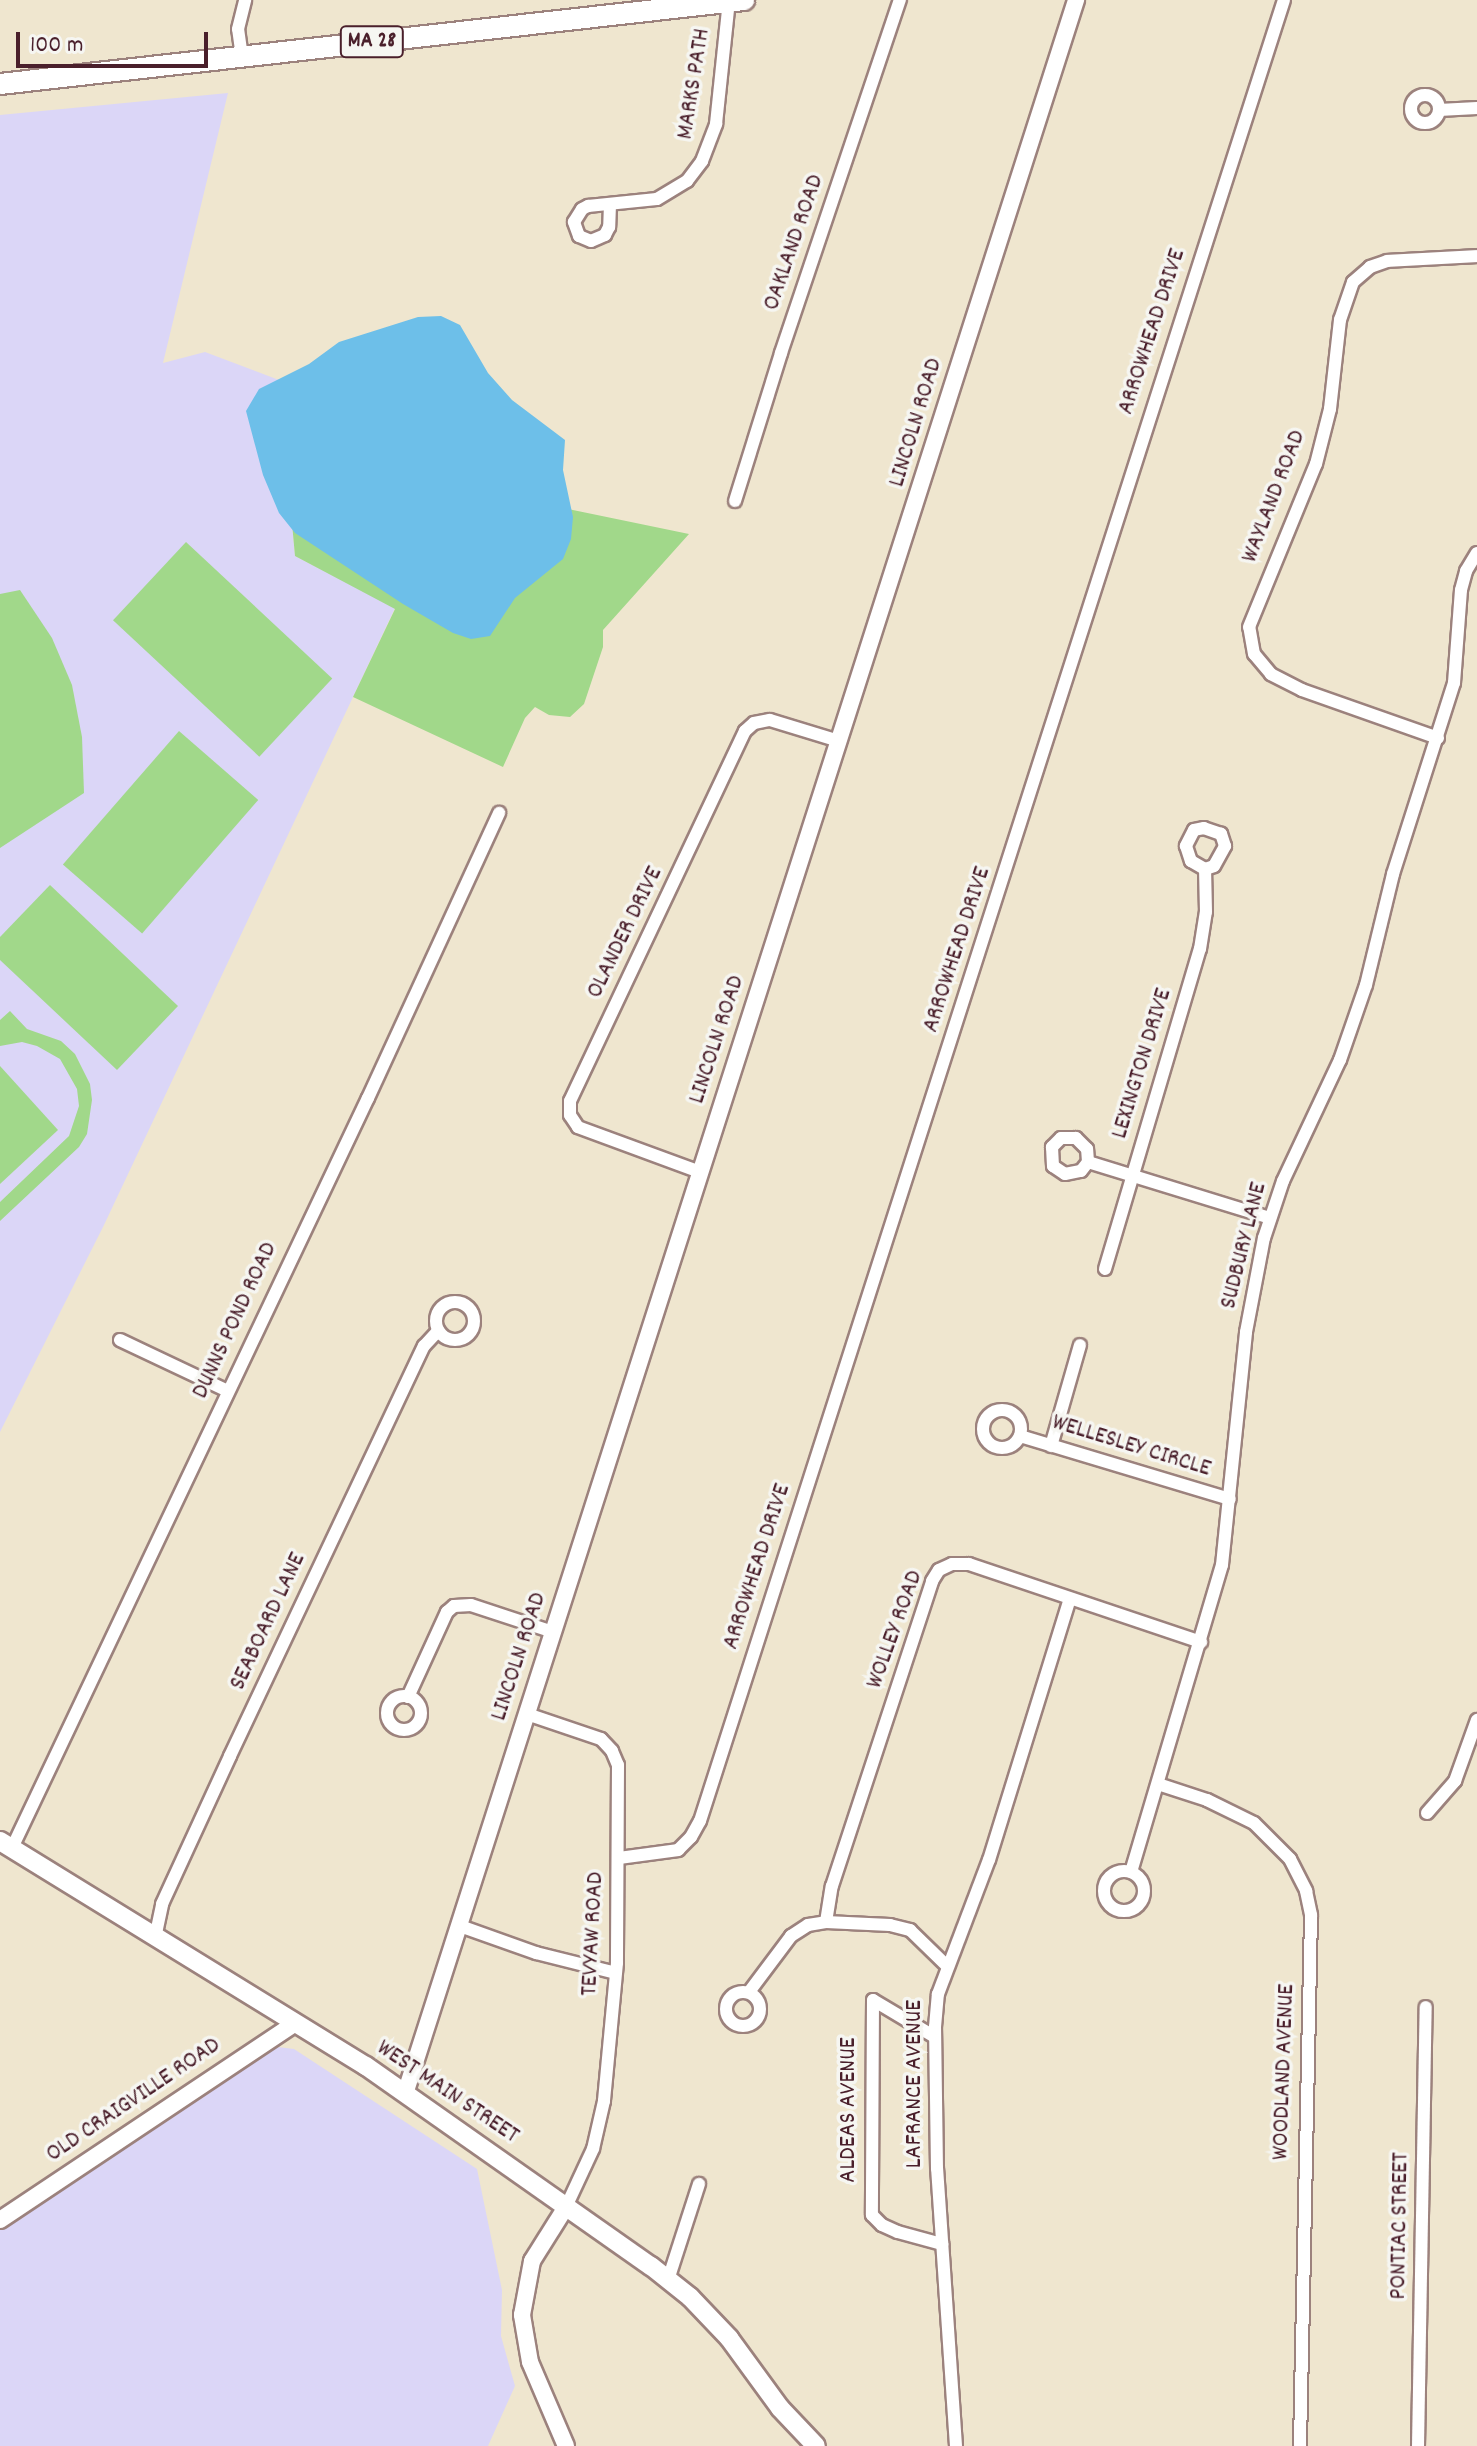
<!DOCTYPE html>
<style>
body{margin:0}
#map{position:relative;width:1477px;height:2446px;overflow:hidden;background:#efe6cf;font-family:Dekko,sans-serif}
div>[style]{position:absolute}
.built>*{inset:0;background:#dbd6f7}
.green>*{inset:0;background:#a1d88a;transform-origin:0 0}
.water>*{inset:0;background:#6dbfe9}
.roads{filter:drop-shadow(2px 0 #9c827d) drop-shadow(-2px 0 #9c827d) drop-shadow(0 2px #9c827d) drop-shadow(0 -2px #9c827d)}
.minor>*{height:12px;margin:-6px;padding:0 6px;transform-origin:6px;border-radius:6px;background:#fff}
.minor>.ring{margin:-6px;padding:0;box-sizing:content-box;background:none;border:12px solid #fff;border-radius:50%}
.tertiary>*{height:16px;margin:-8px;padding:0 8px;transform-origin:8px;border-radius:8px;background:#fff}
.secondary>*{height:18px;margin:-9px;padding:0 9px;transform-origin:9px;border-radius:9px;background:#fff}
.primary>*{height:20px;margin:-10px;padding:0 10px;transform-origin:10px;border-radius:10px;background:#fff}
span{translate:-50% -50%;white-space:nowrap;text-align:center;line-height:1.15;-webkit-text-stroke:7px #f6f6f2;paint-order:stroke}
.shield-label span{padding:2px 6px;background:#f6f6f2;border:2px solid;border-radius:6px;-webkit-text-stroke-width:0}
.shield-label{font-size:22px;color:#4a1f2b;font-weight:700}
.street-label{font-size:24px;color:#4a1f2b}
.scale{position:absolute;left:16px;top:32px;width:192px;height:36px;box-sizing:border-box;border:4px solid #4a1f2b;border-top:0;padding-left:10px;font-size:24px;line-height:28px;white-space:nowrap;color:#4a1f2b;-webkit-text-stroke:6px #f6f6f2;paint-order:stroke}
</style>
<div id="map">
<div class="built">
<i style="clip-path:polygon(228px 93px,163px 363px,205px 352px,279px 380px,295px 556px,395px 608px,104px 1225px,0 1432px,0 115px)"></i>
<i style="clip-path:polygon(270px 2046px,294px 2049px,477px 2169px,502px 2290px,501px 2336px,515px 2386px,488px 2446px,0 2446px,0 2226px)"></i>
</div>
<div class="green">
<i style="clip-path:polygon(279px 380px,539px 503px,689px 534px,603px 630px,603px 647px,584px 704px,570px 717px,549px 715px,535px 707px,525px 718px,503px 767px,353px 697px,395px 609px,295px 556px)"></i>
<i style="left:186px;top:542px;width:200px;height:107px;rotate:43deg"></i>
<i style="clip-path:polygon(20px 590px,52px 638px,72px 685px,82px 737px,84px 793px,0 848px,0 594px)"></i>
<i style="left:179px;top:731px;width:105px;height:177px;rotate:41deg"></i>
<i style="clip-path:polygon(50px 885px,178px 1006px,117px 1070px,0 960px,0 937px)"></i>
<i style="clip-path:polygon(10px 1011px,27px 1029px,61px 1041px,75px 1054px,90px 1084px,92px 1100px,87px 1134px,79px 1147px,0 1221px,0 1202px,69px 1136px,79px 1106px,77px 1089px,60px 1059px,37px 1046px,22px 1042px,0 1046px,0 1020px)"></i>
<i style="clip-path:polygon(0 1066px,58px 1130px,0 1184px)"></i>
</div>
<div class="water">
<i style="clip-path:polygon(441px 316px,460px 325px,488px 373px,512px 400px,565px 440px,563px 470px,573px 517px,571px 539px,563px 559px,515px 598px,490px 636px,471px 639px,453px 633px,403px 604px,295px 533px,279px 513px,263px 475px,246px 411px,259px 389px,309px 364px,339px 342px,418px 317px)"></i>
</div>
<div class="roads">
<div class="minor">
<i style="left:242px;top:57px;width:28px;rotate:-98deg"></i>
<i style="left:238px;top:29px;width:30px;rotate:-76deg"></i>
<i class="ring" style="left:1411px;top:95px;width:16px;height:16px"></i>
<i style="left:1439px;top:110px;width:38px;rotate:-3deg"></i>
<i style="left:610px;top:204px;width:23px;rotate:92deg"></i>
<i style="left:609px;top:227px;width:9px;rotate:117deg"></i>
<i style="left:605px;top:235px;width:15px;rotate:157deg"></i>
<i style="left:591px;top:241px;width:13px;rotate:-157deg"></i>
<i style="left:579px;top:236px;width:15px;rotate:-110deg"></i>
<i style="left:574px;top:222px;width:15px;rotate:-58deg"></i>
<i style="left:582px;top:209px;width:7px;rotate:-27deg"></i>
<i style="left:588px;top:206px;width:69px;rotate:-5.8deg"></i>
<i style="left:657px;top:199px;width:35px;rotate:-31deg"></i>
<i style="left:687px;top:181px;width:25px;rotate:-53deg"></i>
<i style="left:702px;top:161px;width:40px;rotate:-69deg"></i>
<i style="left:716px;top:124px;width:125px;rotate:-84deg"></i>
<i style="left:735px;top:501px;width:155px;rotate:-72.7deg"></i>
<i style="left:781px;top:353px;width:373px;rotate:-71.4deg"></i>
<i style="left:1438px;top:738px;width:144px;rotate:-160.6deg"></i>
<i style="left:1302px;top:690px;width:35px;rotate:-153deg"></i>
<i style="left:1271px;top:674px;width:26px;rotate:-130deg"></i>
<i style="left:1254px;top:654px;width:27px;rotate:-100deg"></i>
<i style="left:1249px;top:627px;width:176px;rotate:-67.7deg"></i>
<i style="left:1316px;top:464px;width:57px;rotate:-75.7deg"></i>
<i style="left:1330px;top:409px;width:90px;rotate:-83.6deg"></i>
<i style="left:1340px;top:320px;width:40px;rotate:-71.1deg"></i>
<i style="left:1353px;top:282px;width:23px;rotate:-41deg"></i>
<i style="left:1370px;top:267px;width:18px;rotate:-19deg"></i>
<i style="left:1387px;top:261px;width:90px;rotate:-3.2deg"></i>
<i style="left:1088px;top:1162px;width:13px;rotate:-94deg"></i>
<i style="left:1087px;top:1149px;width:16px;rotate:-135deg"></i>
<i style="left:1076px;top:1138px;width:15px;rotate:180deg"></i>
<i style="left:1061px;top:1138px;width:13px;rotate:135deg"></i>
<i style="left:1052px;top:1147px;width:19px;rotate:87deg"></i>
<i style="left:1053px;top:1166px;width:14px;rotate:34deg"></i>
<i style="left:1065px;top:1174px;width:16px;rotate:-11deg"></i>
<i style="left:1081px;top:1171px;width:11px;rotate:-52deg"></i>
<i style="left:1088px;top:1162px;width:190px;rotate:17.1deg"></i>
<i style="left:700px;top:1172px;width:130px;rotate:-159.8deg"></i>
<i style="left:578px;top:1127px;width:14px;rotate:-124deg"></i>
<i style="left:570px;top:1115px;width:14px;rotate:-90deg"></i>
<i style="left:570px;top:1101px;width:409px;rotate:-64.7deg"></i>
<i style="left:745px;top:731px;width:12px;rotate:-42deg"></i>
<i style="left:754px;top:723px;width:16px;rotate:-11deg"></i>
<i style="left:770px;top:720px;width:72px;rotate:16.9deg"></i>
<i style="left:1105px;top:1269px;width:334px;rotate:-73.5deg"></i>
<i style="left:1200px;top:949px;width:37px;rotate:-81deg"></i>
<i style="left:1206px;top:912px;width:43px;rotate:-91.3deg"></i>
<i style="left:1205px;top:869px;width:9px;rotate:-18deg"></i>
<i style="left:1214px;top:866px;width:23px;rotate:-61deg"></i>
<i style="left:1225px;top:846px;width:13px;rotate:-108deg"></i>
<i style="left:1221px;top:834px;width:18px;rotate:-161deg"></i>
<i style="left:1204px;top:828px;width:10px;rotate:169deg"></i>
<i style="left:1194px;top:830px;width:18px;rotate:117deg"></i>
<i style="left:1186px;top:846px;width:16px;rotate:72deg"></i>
<i style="left:1191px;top:861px;width:16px;rotate:30deg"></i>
<i class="ring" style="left:436px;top:1302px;width:26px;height:26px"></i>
<i style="left:120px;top:1340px;width:119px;rotate:25.3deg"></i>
<i class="ring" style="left:983px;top:1410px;width:26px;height:26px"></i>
<i style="left:1020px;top:1436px;width:219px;rotate:16.7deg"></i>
<i style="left:1051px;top:1446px;width:105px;rotate:-74deg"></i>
<i class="ring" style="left:387px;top:1696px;width:22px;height:22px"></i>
<i style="left:408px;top:1697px;width:94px;rotate:-65.4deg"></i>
<i style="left:447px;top:1612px;width:9px;rotate:-41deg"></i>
<i style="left:454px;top:1606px;width:17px;rotate:-3deg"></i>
<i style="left:471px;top:1605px;width:86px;rotate:18.2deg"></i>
<i style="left:527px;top:1714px;width:78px;rotate:18.7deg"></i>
<i style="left:601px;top:1739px;width:16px;rotate:47deg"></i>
<i style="left:612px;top:1751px;width:15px;rotate:67deg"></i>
<i style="left:618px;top:1765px;width:198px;rotate:90.3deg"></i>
<i style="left:617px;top:1963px;width:139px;rotate:95.4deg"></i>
<i style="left:604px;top:2101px;width:49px;rotate:102.9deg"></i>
<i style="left:593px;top:2149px;width:64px;rotate:115deg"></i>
<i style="left:1158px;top:1784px;width:52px;rotate:18.1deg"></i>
<i style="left:1207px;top:1800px;width:52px;rotate:26.1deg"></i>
<i style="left:1254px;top:1823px;width:51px;rotate:45deg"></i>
<i style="left:1290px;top:1859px;width:36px;rotate:63deg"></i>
<i style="left:1306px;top:1891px;width:25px;rotate:78deg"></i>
<i style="left:1311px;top:1915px;width:531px;rotate:91.19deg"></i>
<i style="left:1427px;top:1813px;width:43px;rotate:-48.8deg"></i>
<i style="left:1455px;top:1781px;width:65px;rotate:-70.2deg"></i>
<i style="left:12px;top:1848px;width:830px;rotate:-64.61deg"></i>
<i style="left:368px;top:1098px;width:314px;rotate:-65.3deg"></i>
<i style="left:619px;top:1858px;width:60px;rotate:-7.7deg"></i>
<i style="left:678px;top:1850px;width:18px;rotate:-45deg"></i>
<i style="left:691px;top:1837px;width:18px;rotate:-61deg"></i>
<i style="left:700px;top:1821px;width:1912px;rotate:-72.22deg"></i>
<i class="ring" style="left:1104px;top:1871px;width:28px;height:28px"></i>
<i style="left:1131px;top:1872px;width:320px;rotate:-73.5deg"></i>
<i style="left:1222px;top:1565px;width:234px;rotate:-84.1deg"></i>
<i style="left:1246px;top:1332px;width:96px;rotate:-79.2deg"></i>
<i style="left:1264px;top:1238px;width:60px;rotate:-71.6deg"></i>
<i style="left:1283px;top:1181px;width:134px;rotate:-64.8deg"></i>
<i style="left:1340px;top:1060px;width:79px;rotate:-70.9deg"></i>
<i style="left:1366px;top:985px;width:114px;rotate:-76.3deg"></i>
<i style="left:1393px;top:874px;width:201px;rotate:-72.3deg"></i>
<i style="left:1454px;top:683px;width:93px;rotate:-85.7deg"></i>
<i style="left:1461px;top:590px;width:20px;rotate:-75deg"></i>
<i style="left:1466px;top:571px;width:21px;rotate:-59deg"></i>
<i style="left:826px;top:1922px;width:36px;rotate:-81deg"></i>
<i style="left:832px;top:1886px;width:321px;rotate:-71.8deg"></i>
<i style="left:932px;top:1581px;width:13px;rotate:-58deg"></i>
<i style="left:939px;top:1570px;width:14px;rotate:-25deg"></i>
<i style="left:952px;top:1564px;width:17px"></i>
<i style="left:969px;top:1564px;width:245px;rotate:18.6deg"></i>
<i style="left:460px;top:1926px;width:81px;rotate:19.6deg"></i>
<i style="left:536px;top:1953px;width:82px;rotate:14deg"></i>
<i style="left:155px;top:1938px;width:35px;rotate:-78deg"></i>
<i style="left:162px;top:1904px;width:163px;rotate:-65.3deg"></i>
<i style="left:230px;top:1756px;width:454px;rotate:-64.7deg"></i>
<i style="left:424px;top:1346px;width:21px;rotate:-47deg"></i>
<i style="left:749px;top:1992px;width:70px;rotate:-53.1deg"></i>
<i style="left:791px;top:1936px;width:20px;rotate:-33deg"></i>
<i style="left:808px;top:1925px;width:18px;rotate:-9deg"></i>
<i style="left:826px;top:1922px;width:64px;rotate:2.7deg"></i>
<i style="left:890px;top:1925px;width:21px;rotate:14deg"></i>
<i style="left:910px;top:1930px;width:52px;rotate:44.2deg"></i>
<i class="ring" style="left:726px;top:1992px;width:22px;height:22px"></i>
<i style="left:935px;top:2037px;width:72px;rotate:-149.2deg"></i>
<i style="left:873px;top:2000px;width:215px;rotate:90.3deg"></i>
<i style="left:872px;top:2215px;width:14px;rotate:45deg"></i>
<i style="left:882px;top:2225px;width:17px;rotate:24deg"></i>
<i style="left:898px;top:2232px;width:46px;rotate:15.3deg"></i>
<i style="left:668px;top:2280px;width:101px;rotate:-72.1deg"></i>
<i style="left:956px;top:2446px;width:278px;rotate:-93.9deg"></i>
<i style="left:937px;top:2169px;width:142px;rotate:-90.8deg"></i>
<i style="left:935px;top:2027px;width:33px;rotate:-85deg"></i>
<i style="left:938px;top:1994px;width:143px;rotate:-69.2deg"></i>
<i style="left:989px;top:1860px;width:273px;rotate:-72.8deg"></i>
<i style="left:1418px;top:2446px;width:439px;rotate:-89deg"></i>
</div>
<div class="tertiary">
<i style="left:405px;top:2094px;width:2199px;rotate:-72.23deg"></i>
<i style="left:0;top:2220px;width:355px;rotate:-33.7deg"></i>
<i style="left:566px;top:2446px;width:91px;rotate:-113.2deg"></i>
<i style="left:530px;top:2362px;width:48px;rotate:-99.7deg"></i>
<i style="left:522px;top:2315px;width:55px;rotate:-79.5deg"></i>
<i style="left:532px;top:2261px;width:64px;rotate:-57.8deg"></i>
</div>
<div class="secondary">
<i style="left:0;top:1841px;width:430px;rotate:31.6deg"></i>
<i style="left:366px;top:2066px;width:348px;rotate:35.1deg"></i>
<i style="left:651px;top:2266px;width:50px;rotate:38.5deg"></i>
<i style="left:690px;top:2297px;width:57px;rotate:46.4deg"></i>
<i style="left:729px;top:2338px;width:87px;rotate:53.9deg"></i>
<i style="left:780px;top:2408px;width:52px;rotate:46.5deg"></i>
</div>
<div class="primary">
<i style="left:0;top:84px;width:749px;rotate:-6.44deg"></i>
</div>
</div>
<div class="shield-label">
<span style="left:372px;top:42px">MA 28</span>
</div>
<div class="street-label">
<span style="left:695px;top:84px;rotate:-81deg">MARKS PATH</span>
<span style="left:795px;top:243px;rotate:-71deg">OAKLAND ROAD</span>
<span style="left:1153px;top:332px;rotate:-72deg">ARROWHEAD DRIVE</span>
<span style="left:917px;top:423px;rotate:-73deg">LINCOLN ROAD</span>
<span style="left:1275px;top:497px;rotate:-69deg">WAYLAND ROAD</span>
<span style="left:626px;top:933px;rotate:-64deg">OLANDER DRIVE</span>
<span style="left:958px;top:950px;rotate:-72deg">ARROWHEAD DRIVE</span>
<span style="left:718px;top:1040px;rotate:-72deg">LINCOLN ROAD</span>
<span style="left:1143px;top:1064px;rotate:-73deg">LEXINGTON DRIVE</span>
<span style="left:1245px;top:1246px;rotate:-76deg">SUDBURY LANE</span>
<span style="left:236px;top:1321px;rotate:-65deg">DUNNS POND ROAD</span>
<span style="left:1131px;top:1447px;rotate:17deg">WELLESLEY CIRCLE</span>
<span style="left:758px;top:1567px;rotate:-72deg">ARROWHEAD DRIVE</span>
<span style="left:269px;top:1622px;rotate:-65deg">SEABOARD LANE</span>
<span style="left:896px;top:1630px;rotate:-70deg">WOLLEY ROAD</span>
<span style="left:520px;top:1657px;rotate:-72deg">LINCOLN ROAD</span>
<span style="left:594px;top:1934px;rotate:-87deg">TEVYAW ROAD</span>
<span style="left:1285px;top:2072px;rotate:-88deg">WOODLAND AVENUE</span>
<span style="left:916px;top:2084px;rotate:-90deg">LAFRANCE AVENUE</span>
<span style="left:447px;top:2093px;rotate:34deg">WEST MAIN STREET</span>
<span style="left:134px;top:2101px;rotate:-34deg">OLD CRAIGVILLE ROAD</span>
<span style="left:850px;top:2110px;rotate:-90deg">ALDEAS AVENUE</span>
<span style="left:1401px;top:2226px;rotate:-89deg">PONTIAC STREET</span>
</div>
<div class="scale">100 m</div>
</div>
